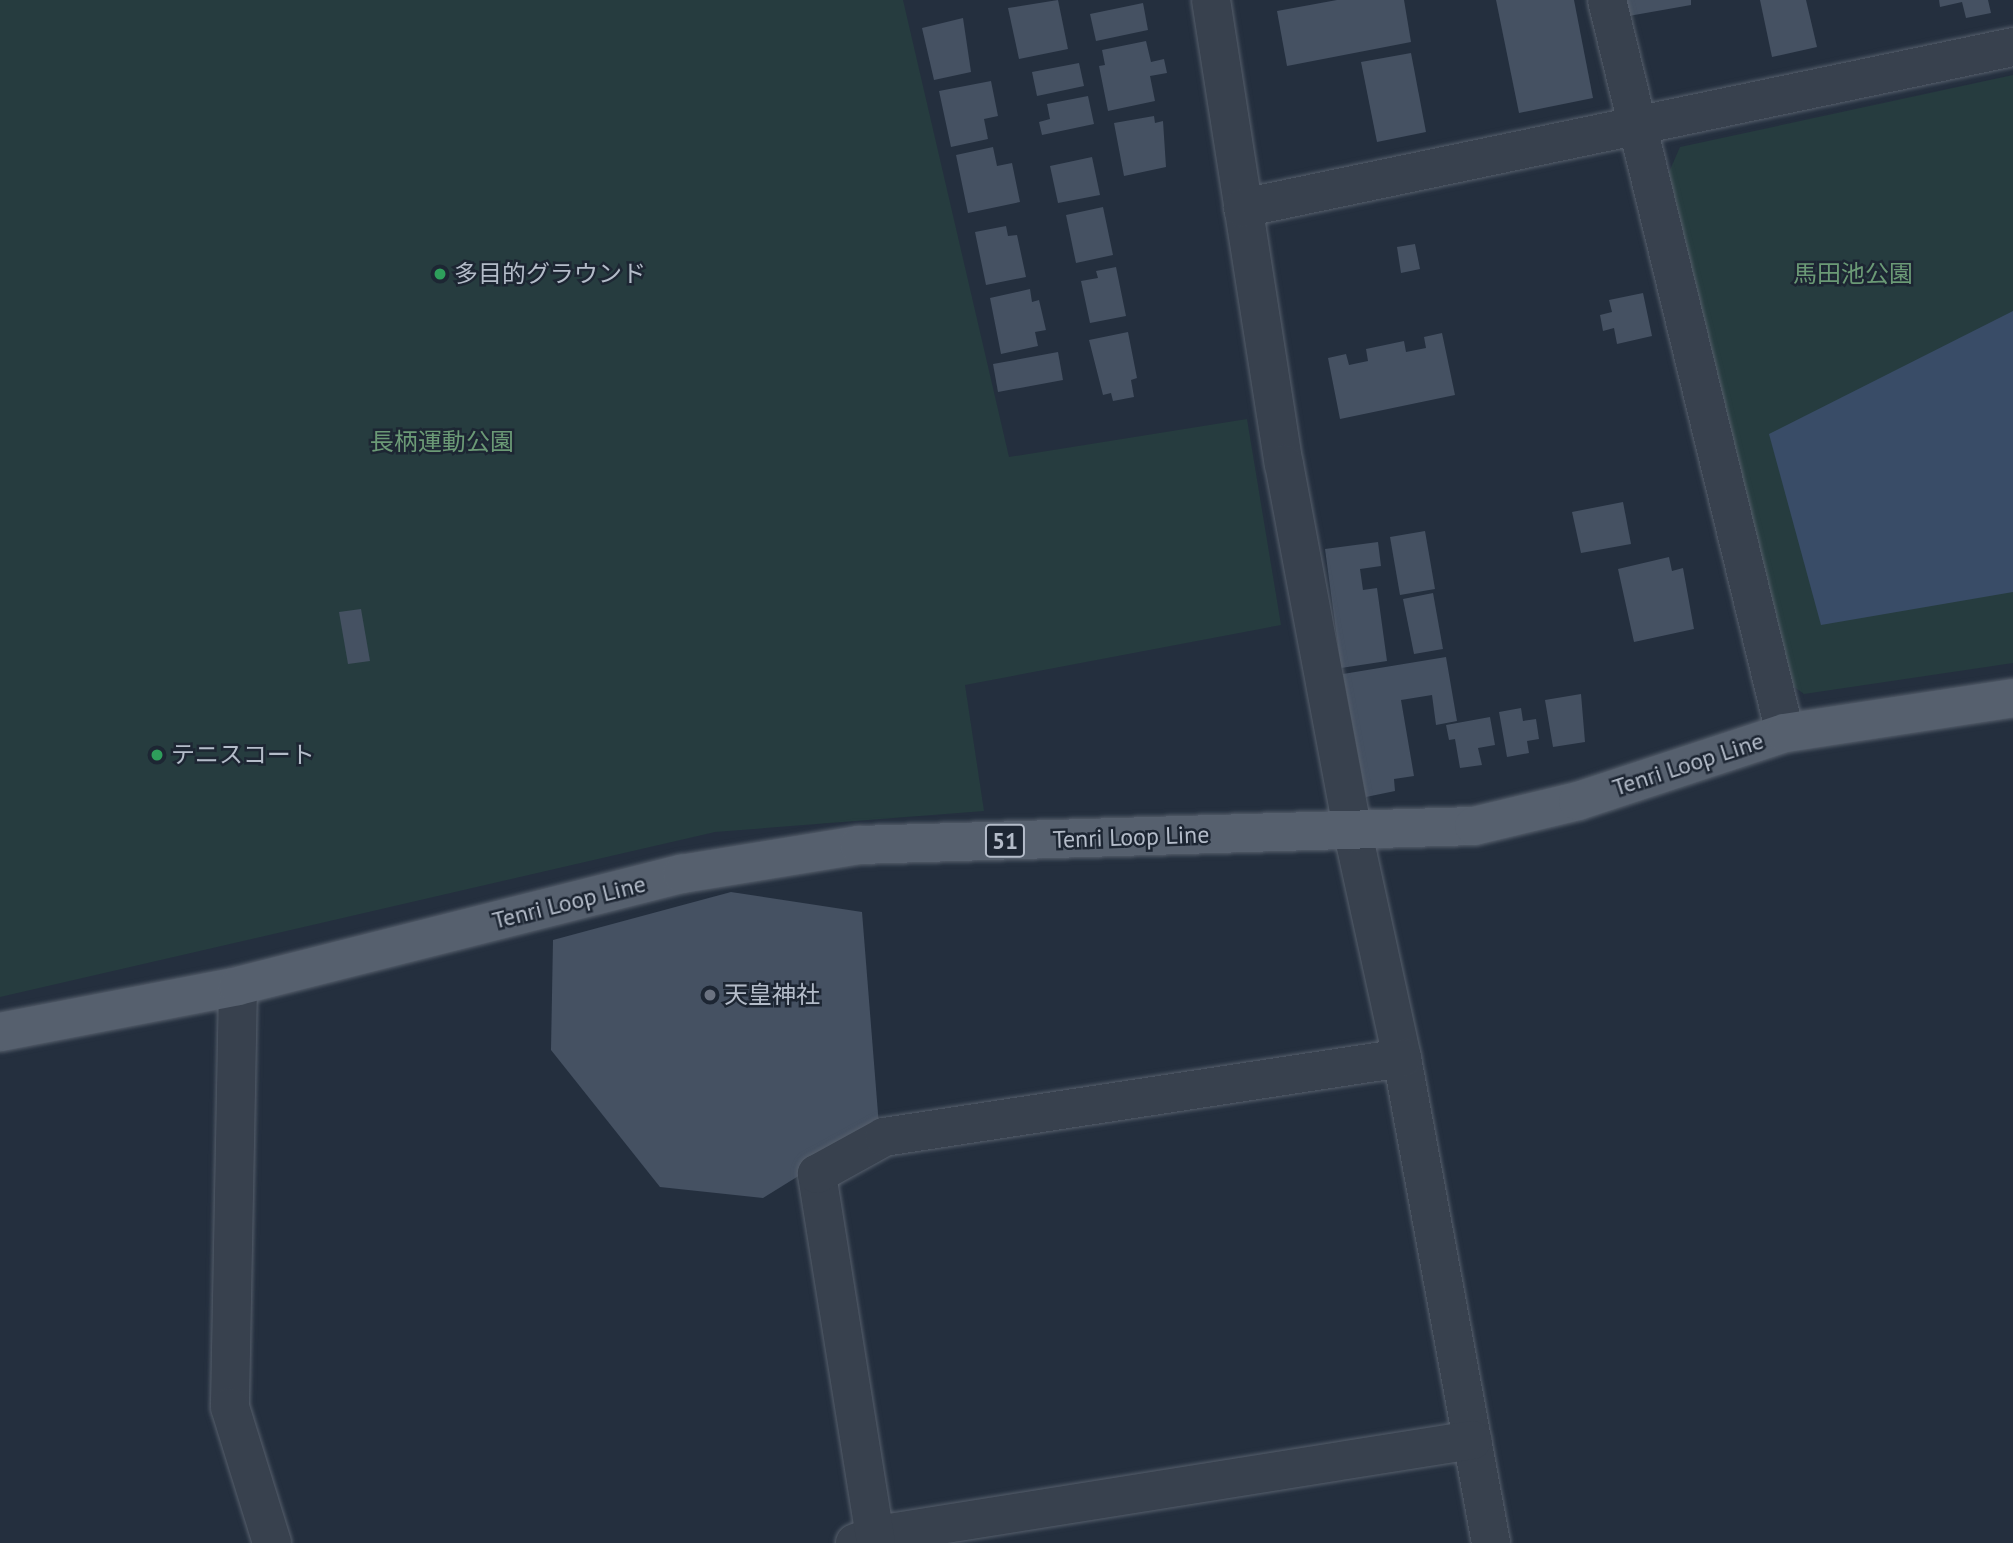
<!DOCTYPE html>
<meta charset="utf-8">
<style>
body{margin:0}
#map{position:relative;width:2013px;height:1543px;overflow:hidden;background:#242f3e;font-family:"PT Sans","Noto Sans JP",sans-serif}
div>[style]{position:absolute}
.green>*{inset:0;background:#263c3f}
.water>*{inset:0;background:#394c67}
.building>*{inset:0;background:#455162}
.roads{filter:drop-shadow(0 0 2px #565f6c) drop-shadow(0 0 2px #565f6c)}
.minor>*{height:38px;margin:-19px;padding:0 19px;transform-origin:19px;border-radius:19px;background:#38414e}
.tertiary>*{height:38px;margin:-19px;padding:0 19px;transform-origin:19px;border-radius:19px;background:#38414e}
.primary>*{height:38px;margin:-19px;padding:0 19px;transform-origin:19px;border-radius:19px;background:#56606e}
.dots>*{width:19px;height:19px;translate:-50% -50%;box-sizing:border-box;border:4px solid #1d2633;border-radius:50%}
span{translate:-50% -50%;white-space:nowrap;text-align:center;line-height:1.15;-webkit-text-stroke:5px #1d2633;paint-order:stroke}
.shield-label span{padding:2px 5px;background:#1d2633;border:2px solid;border-radius:5px;-webkit-text-stroke-width:0}
.shield-label{font-size:23px;color:#b4bcc9;font-weight:700}
.poi-label{font-size:24px;color:#b4bcc9}
.left{translate:0 -50%;text-align:left}
.park-label{font-size:24px;color:#6b9a76}
.street-label{font-size:24px;color:#b4bcc9}
</style>
<div id="map">
<div class="green">
<i style="clip-path:polygon(0 0,903px 0,1009px 457px,1247px 419px,1281px 625px,965px 685px,984px 811px,715px 832px,0 997px)"></i>
<i style="clip-path:polygon(2013px 75px,2013px 663px,1804px 694px,1786px 681px,1666px 179px,1680px 147px)"></i>
</div>
<div class="water">
<i style="clip-path:polygon(2013px 311px,2013px 592px,1821px 625px,1769px 434px)"></i>
</div>
<div class="building">
<i style="clip-path:polygon(1058px 0,1068px 49px,1019px 59px,1008px 8px)"></i>
<i style="clip-path:polygon(1337px 0,1404px 0,1411px 42px,1287px 66px,1277px 11px)"></i>
<i style="clip-path:polygon(1496px 0,1574px 0,1593px 98px,1519px 113px)"></i>
<i style="clip-path:polygon(1620px 0,1691px 0,1691px 5px,1623px 17px)"></i>
<i style="clip-path:polygon(1760px 0,1806px 0,1817px 47px,1772px 57px)"></i>
<i style="clip-path:polygon(1939px 0,1988px 0,1991px 13px,1966px 18px,1962px 2px,1940px 7px)"></i>
<i style="clip-path:polygon(1143px 3px,1148px 30px,1096px 41px,1090px 14px)"></i>
<i style="clip-path:polygon(963px 18px,971px 72px,934px 80px,922px 28px)"></i>
<i style="clip-path:polygon(1146px 41px,1151px 62px,1164px 59px,1167px 73px,1150px 76px,1155px 101px,1108px 111px,1099px 66px,1105px 65px,1102px 50px)"></i>
<i style="clip-path:polygon(1411px 53px,1426px 132px,1377px 142px,1361px 62px)"></i>
<i style="clip-path:polygon(1079px 63px,1084px 86px,1037px 96px,1032px 72px)"></i>
<i style="clip-path:polygon(991px 81px,998px 116px,984px 119px,988px 139px,951px 147px,939px 91px)"></i>
<i style="clip-path:polygon(1088px 96px,1094px 124px,1042px 135px,1039px 122px,1050px 119px,1047px 104px)"></i>
<i style="clip-path:polygon(1154px 116px,1155px 123px,1163px 121px,1166px 167px,1124px 176px,1114px 123px)"></i>
<i style="clip-path:polygon(993px 147px,997px 166px,1012px 163px,1020px 202px,968px 213px,956px 155px)"></i>
<i style="clip-path:polygon(1092px 157px,1100px 195px,1058px 203px,1050px 166px)"></i>
<i style="clip-path:polygon(1103px 207px,1113px 255px,1076px 263px,1066px 215px)"></i>
<i style="clip-path:polygon(1006px 226px,1008px 236px,1017px 235px,1026px 277px,986px 285px,975px 232px)"></i>
<i style="clip-path:polygon(1415px 244px,1420px 269px,1401px 273px,1397px 247px)"></i>
<i style="clip-path:polygon(1116px 267px,1126px 316px,1090px 323px,1081px 281px,1098px 278px,1096px 271px)"></i>
<i style="clip-path:polygon(1030px 289px,1032px 302px,1039px 300px,1046px 330px,1035px 332px,1038px 346px,1001px 354px,990px 298px)"></i>
<i style="clip-path:polygon(1643px 293px,1652px 336px,1617px 344px,1614px 328px,1603px 331px,1600px 315px,1612px 312px,1609px 300px)"></i>
<i style="clip-path:polygon(1128px 332px,1137px 378px,1131px 380px,1134px 397px,1113px 401px,1111px 393px,1103px 395px,1089px 340px)"></i>
<i style="clip-path:polygon(1442px 333px,1455px 395px,1340px 419px,1328px 358px,1346px 354px,1349px 365px,1368px 361px,1366px 349px,1404px 341px,1406px 352px,1426px 348px,1424px 337px)"></i>
<i style="clip-path:polygon(1058px 352px,1063px 380px,998px 392px,993px 364px)"></i>
<i style="clip-path:polygon(1623px 502px,1631px 544px,1581px 553px,1572px 512px)"></i>
<i style="clip-path:polygon(1425px 531px,1435px 589px,1400px 595px,1390px 537px)"></i>
<i style="clip-path:polygon(1378px 542px,1381px 566px,1360px 569px,1363px 590px,1377px 588px,1387px 661px,1341px 668px,1325px 549px)"></i>
<i style="clip-path:polygon(1669px 557px,1672px 571px,1683px 568px,1694px 629px,1634px 642px,1618px 569px)"></i>
<i style="clip-path:polygon(1433px 593px,1443px 649px,1414px 654px,1403px 599px)"></i>
<i style="clip-path:polygon(361px 609px,370px 661px,348px 664px,339px 612px)"></i>
<i style="clip-path:polygon(1446px 657px,1457px 721px,1436px 725px,1432px 695px,1401px 700px,1414px 776px,1394px 779px,1395px 791px,1366px 797px,1343px 674px)"></i>
<i style="clip-path:polygon(1581px 694px,1585px 742px,1553px 747px,1545px 700px)"></i>
<i style="clip-path:polygon(1521px 708px,1523px 721px,1536px 719px,1539px 739px,1527px 741px,1529px 753px,1507px 757px,1499px 712px)"></i>
<i style="clip-path:polygon(1490px 717px,1495px 745px,1478px 748px,1482px 765px,1460px 768px,1455px 739px,1449px 740px,1446px 725px)"></i>
<i style="clip-path:polygon(731px 892px,862px 912px,879px 1126px,763px 1198px,660px 1187px,551px 1050px,553px 940px)"></i>
</div>
<div class="roads">
<div class="minor">
<i style="left:1607px;top:0;width:754px;rotate:76.35deg"></i>
<i style="left:1353px;top:833px;width:230px;rotate:77.7deg"></i>
<i style="left:1402px;top:1058px;width:493px;rotate:79.6deg"></i>
<i style="left:238px;top:986px;width:421px;rotate:91.1deg"></i>
<i style="left:230px;top:1407px;width:142px;rotate:72.8deg"></i>
<i style="left:855px;top:1543px;width:23px;rotate:-20deg"></i>
<i style="left:877px;top:1535px;width:603px;rotate:-9.07deg"></i>
<i style="left:876px;top:1543px;width:374px;rotate:-99.1deg"></i>
<i style="left:817px;top:1174px;width:77px;rotate:-28.9deg"></i>
<i style="left:884px;top:1137px;width:524px;rotate:-8.67deg"></i>
</div>
<div class="tertiary">
<i style="left:1211px;top:0;width:470px;rotate:81.1deg"></i>
<i style="left:1284px;top:464px;width:375px;rotate:79.4deg"></i>
<i style="left:1243px;top:208px;width:787px;rotate:-11.81deg"></i>
</div>
<div class="primary">
<i style="left:0;top:1032px;width:242px;rotate:-10.9deg"></i>
<i style="left:238px;top:986px;width:458px;rotate:-14.2deg"></i>
<i style="left:682px;top:874px;width:179px;rotate:-9.3deg"></i>
<i style="left:859px;top:845px;width:615px;rotate:-1.77deg"></i>
<i style="left:1474px;top:826px;width:107px;rotate:-13.5deg"></i>
<i style="left:1578px;top:801px;width:218px;rotate:-18.2deg"></i>
<i style="left:1785px;top:733px;width:231px;rotate:-8.7deg"></i>
</div>
</div>
<div class="dots">
<i style="left:440px;top:274px;background:#2e9e5b"></i>
<i style="left:157px;top:755px;background:#2e9e5b"></i>
<i style="left:710px;top:995px;background:#6b7280"></i>
</div>
<div class="shield-label">
<span style="left:1005px;top:841px">51</span>
</div>
<div class="poi-label">
<span class="left" style="left:454px;top:274px">多目的グラウンド</span>
<span class="left" style="left:171px;top:755px">テニスコート</span>
<span class="left" style="left:724px;top:995px">天皇神社</span>
</div>
<div class="park-label">
<span style="left:1853px;top:274px">馬田池公園</span>
<span style="left:442px;top:442px">長柄運動公園</span>
</div>
<div class="street-label">
<span style="left:1688px;top:764px;rotate:-18deg">Tenri Loop Line</span>
<span style="left:1131px;top:837px;rotate:-2deg">Tenri Loop Line</span>
<span style="left:569px;top:902px;rotate:-14deg">Tenri Loop Line</span>
</div>
</div>
